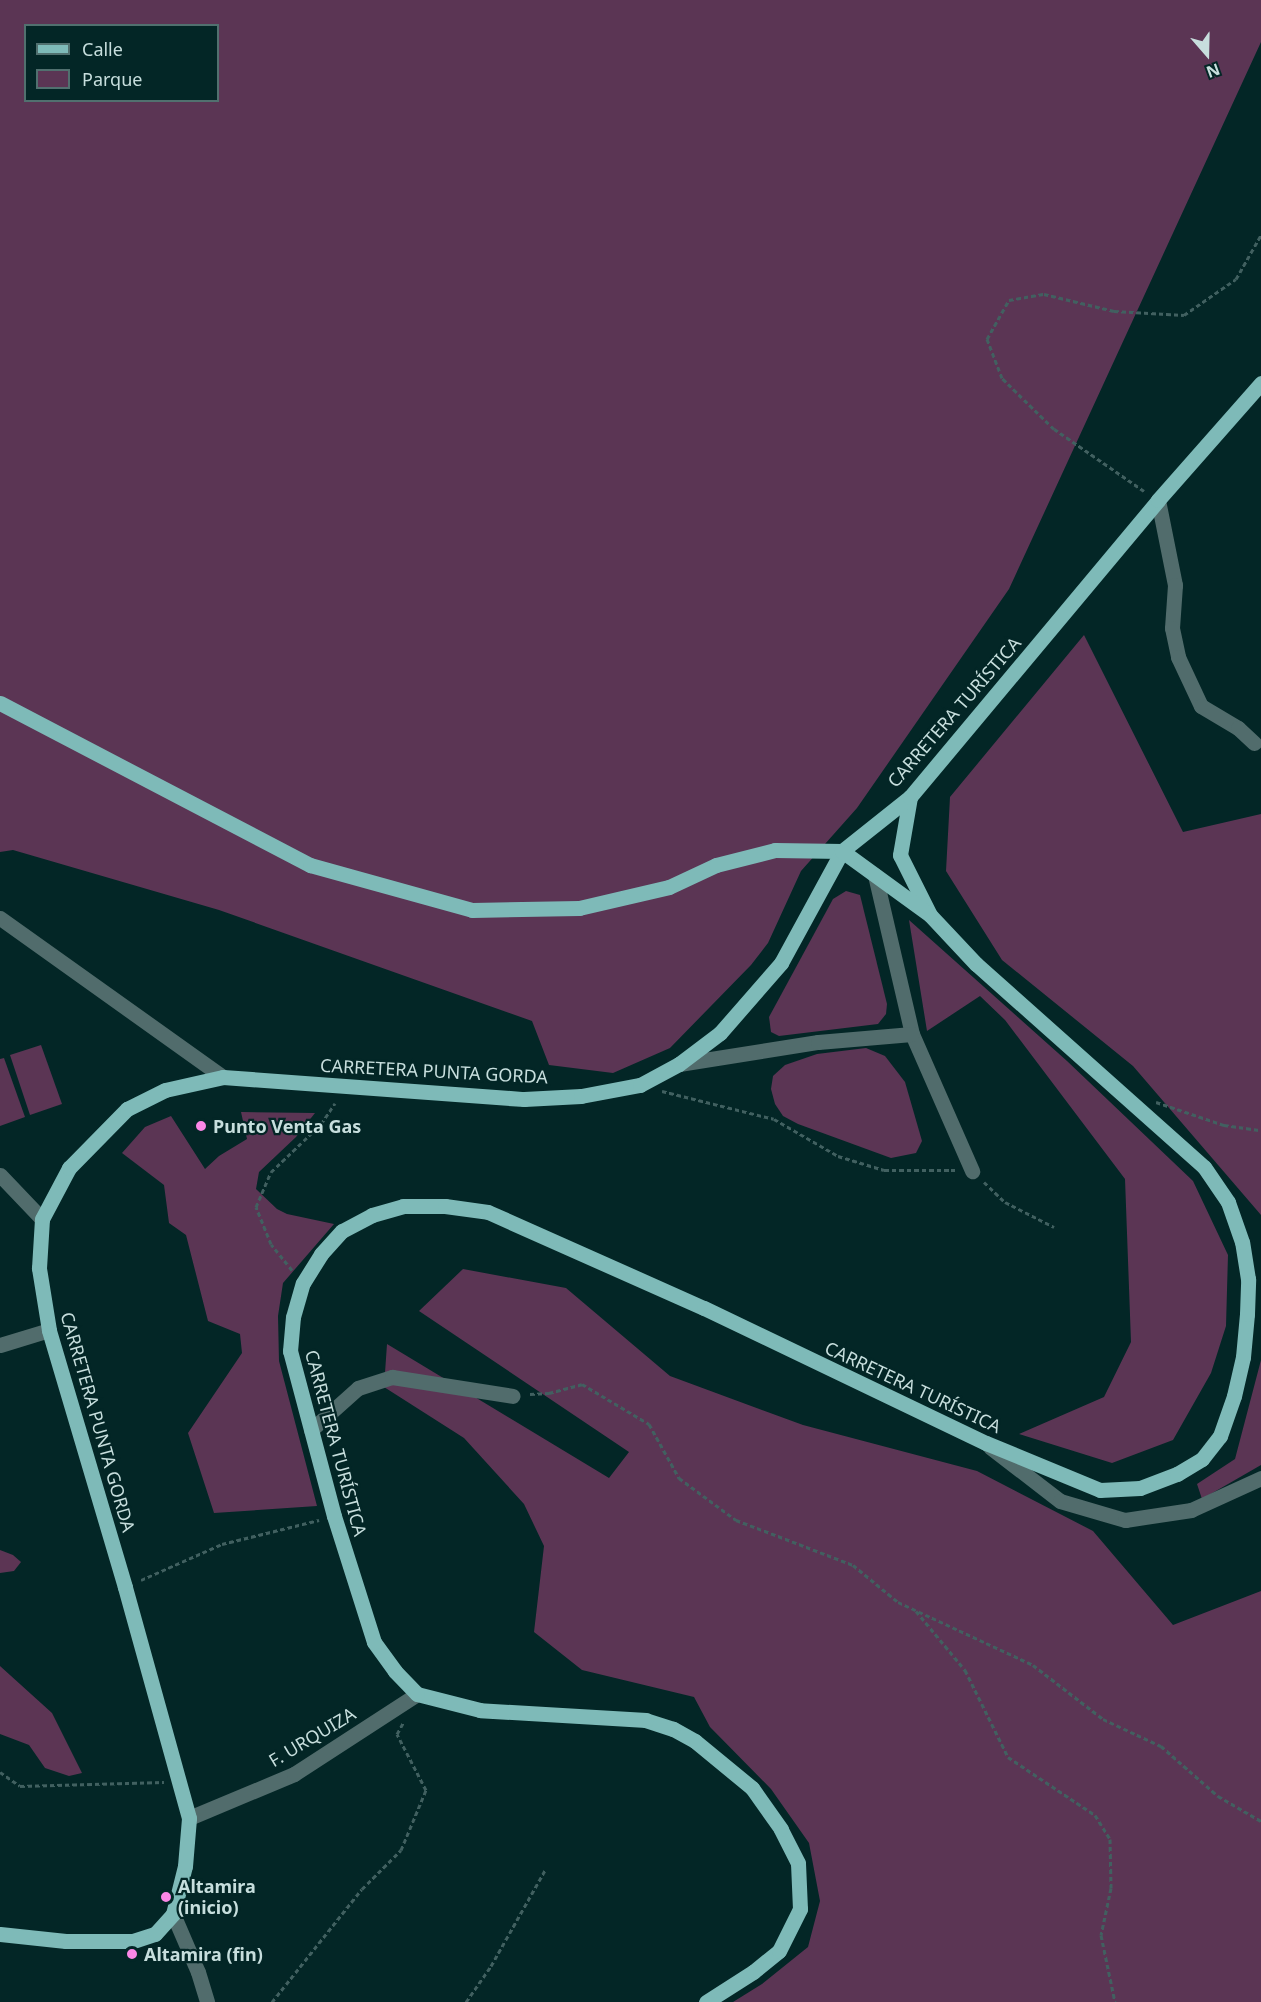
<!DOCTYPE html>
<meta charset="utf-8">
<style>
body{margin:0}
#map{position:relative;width:1261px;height:2002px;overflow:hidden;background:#032626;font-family:"Noto Sans",sans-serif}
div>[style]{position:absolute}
.green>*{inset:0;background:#5b3554}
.forest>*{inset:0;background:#5c3554}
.path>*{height:3px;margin-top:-1.5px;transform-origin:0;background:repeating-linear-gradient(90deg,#416060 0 4.5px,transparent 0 7.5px)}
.minor>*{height:15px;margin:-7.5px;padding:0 7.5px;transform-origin:7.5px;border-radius:7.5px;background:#516c6c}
.major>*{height:15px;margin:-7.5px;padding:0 7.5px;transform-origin:7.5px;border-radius:7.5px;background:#7ebab8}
.dots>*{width:16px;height:16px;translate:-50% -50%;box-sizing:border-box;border:3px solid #032626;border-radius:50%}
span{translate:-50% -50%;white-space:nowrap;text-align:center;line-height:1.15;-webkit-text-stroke:4.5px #032626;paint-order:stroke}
.street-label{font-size:18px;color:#c7dedd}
.poi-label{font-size:18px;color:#c7dedd;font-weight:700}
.left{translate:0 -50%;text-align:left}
.legend{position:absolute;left:24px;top:24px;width:195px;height:78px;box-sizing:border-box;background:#032626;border:2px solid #51706f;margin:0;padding:8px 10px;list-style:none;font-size:18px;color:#c7dedd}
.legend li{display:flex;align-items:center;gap:12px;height:30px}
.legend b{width:30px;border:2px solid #51706f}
.north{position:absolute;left:1177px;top:24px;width:60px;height:60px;-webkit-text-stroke:4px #032626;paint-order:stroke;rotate:160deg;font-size:16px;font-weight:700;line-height:24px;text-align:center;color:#c7dedd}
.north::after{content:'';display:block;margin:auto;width:21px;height:27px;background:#c7dedd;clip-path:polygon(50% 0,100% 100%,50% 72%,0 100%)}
</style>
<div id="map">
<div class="green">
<i style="clip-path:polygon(evenodd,0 0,1261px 0,1261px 42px,1009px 589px,857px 808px,801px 871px,768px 943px,751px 965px,670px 1048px,613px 1073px,549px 1065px,532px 1021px,219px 910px,13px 850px,0 852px,0 0,26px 26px,218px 26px,218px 100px,26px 100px,26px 26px)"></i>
<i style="clip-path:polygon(1084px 635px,1183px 832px,1261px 814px,1261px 1215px,1133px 1066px,1002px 960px,946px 871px,950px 797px)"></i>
<i style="clip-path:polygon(846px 891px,860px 895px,887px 1004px,886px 1014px,878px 1024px,779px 1036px,771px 1032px,769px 1017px,833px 899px)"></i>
<i style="clip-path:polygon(909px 920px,1067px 1061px,1193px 1181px,1228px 1255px,1226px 1326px,1211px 1373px,1173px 1440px,1112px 1463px,1019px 1434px,1104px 1397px,1131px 1342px,1125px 1179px,1005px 1020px,980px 996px,927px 1031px)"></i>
<i style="clip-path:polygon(41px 1045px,62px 1104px,30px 1115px,10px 1055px)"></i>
<i style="clip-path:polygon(866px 1048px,885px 1056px,905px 1082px,922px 1141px,916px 1153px,891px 1158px,798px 1124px,783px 1116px,775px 1104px,771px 1089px,773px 1076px,785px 1065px,817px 1054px)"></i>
<i style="clip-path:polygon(4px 1058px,25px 1117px,0 1126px,0 1059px)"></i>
<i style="clip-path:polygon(241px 1112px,315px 1113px,296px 1137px,259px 1172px,256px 1189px,277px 1209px,287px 1214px,334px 1224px,283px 1283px,278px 1316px,279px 1361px,317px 1506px,214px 1513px,188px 1433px,242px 1353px,240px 1334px,208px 1321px,186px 1235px,169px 1223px,164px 1185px,122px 1153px,145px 1127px,171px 1116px,205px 1169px,219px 1156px,247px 1139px)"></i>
<i style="clip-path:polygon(463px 1269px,566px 1288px,670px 1376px,803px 1425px,977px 1471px,1093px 1531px,1173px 1625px,1261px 1591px,1261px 2002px,733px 2002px,762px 1984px,808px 1947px,820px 1901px,809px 1843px,771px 1789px,710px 1727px,694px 1697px,582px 1670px,534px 1632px,544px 1546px,524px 1504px,464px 1438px,384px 1387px,387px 1344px,609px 1478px,629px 1452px,419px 1311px)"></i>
<i style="clip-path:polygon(1261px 1360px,1261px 1465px,1202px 1499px,1197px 1484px,1235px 1459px)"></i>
</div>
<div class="forest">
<i style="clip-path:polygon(0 1550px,13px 1555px,21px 1562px,14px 1571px,0 1573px)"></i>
<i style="clip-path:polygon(0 1666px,52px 1713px,82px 1773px,69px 1776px,45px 1768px,29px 1745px,0 1734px)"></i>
</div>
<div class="path">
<i style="left:1144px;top:491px;width:109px;rotate:-145.4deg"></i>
<i style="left:1054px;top:429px;width:73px;rotate:-135.6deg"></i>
<i style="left:1002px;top:378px;width:42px;rotate:-111deg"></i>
<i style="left:987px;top:339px;width:45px;rotate:-60.6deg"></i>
<i style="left:1009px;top:300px;width:36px;rotate:-10deg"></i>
<i style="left:1044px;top:294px;width:72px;rotate:13.7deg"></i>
<i style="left:1114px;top:311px;width:70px;rotate:3.3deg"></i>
<i style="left:1184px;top:315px;width:63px;rotate:-34.7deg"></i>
<i style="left:1236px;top:279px;width:51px;rotate:-60.4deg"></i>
<i style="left:662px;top:1091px;width:115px;rotate:14deg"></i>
<i style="left:774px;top:1119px;width:74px;rotate:30deg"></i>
<i style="left:838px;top:1156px;width:48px;rotate:16.9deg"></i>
<i style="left:884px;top:1170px;width:71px"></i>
<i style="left:1156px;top:1102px;width:72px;rotate:18.7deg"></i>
<i style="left:1224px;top:1125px;width:37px;rotate:8deg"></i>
<i style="left:984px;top:1182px;width:29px;rotate:44deg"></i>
<i style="left:1005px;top:1202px;width:55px;rotate:27deg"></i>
<i style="left:292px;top:1270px;width:33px;rotate:-129deg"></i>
<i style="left:271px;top:1244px;width:40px;rotate:-112deg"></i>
<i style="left:256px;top:1207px;width:38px;rotate:-67deg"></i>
<i style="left:271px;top:1172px;width:69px;rotate:-43.8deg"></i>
<i style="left:321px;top:1124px;width:25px;rotate:-56deg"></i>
<i style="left:530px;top:1394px;width:19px;rotate:-3deg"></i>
<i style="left:549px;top:1393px;width:34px;rotate:-15deg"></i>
<i style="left:582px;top:1384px;width:78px;rotate:30.8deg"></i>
<i style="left:649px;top:1424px;width:62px;rotate:60.9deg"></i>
<i style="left:679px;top:1478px;width:71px;rotate:36.4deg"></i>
<i style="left:736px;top:1520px;width:125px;rotate:21deg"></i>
<i style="left:853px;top:1565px;width:58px;rotate:39.4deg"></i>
<i style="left:898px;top:1602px;width:149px;rotate:25deg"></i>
<i style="left:1033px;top:1665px;width:88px;rotate:37.6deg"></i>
<i style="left:1103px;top:1719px;width:64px;rotate:25deg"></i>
<i style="left:1161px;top:1746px;width:76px;rotate:41.3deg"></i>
<i style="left:1218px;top:1796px;width:50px;rotate:30.2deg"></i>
<i style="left:141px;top:1580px;width:89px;rotate:-24deg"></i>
<i style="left:222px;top:1544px;width:100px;rotate:-13.9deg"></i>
<i style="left:916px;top:1611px;width:77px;rotate:50.3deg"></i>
<i style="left:965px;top:1670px;width:97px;rotate:63.7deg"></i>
<i style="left:1008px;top:1757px;width:105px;rotate:33.7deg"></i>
<i style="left:1095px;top:1815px;width:28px;rotate:58deg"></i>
<i style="left:1110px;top:1839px;width:49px;rotate:88.8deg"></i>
<i style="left:1111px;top:1888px;width:48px;rotate:102deg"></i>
<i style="left:1101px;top:1935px;width:68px;rotate:78.2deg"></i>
<i style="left:0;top:1772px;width:24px;rotate:35deg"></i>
<i style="left:20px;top:1786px;width:144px;rotate:-1.6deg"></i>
<i style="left:272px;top:2002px;width:144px;rotate:-51.5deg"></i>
<i style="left:362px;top:1889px;width:55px;rotate:-45deg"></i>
<i style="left:401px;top:1850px;width:65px;rotate:-67.4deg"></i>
<i style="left:426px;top:1790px;width:63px;rotate:-117.4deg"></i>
<i style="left:397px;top:1734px;width:13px;rotate:-61deg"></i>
<i style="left:466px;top:2002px;width:44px;rotate:-55.2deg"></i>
<i style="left:491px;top:1966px;width:110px;rotate:-60.6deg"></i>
</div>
<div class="minor">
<i style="left:1158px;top:500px;width:87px;rotate:78.7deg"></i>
<i style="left:1175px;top:585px;width:43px;rotate:94deg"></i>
<i style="left:1172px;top:628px;width:30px;rotate:78deg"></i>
<i style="left:1178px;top:657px;width:54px;rotate:64.9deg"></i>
<i style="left:1201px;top:706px;width:43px;rotate:30.7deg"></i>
<i style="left:1238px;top:728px;width:22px;rotate:43deg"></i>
<i style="left:875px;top:875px;width:163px;rotate:76.9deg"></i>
<i style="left:912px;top:1034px;width:150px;rotate:66.3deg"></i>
<i style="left:0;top:918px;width:274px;rotate:35.5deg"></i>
<i style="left:679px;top:1064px;width:141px;rotate:-9deg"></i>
<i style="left:818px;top:1042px;width:94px;rotate:-4.9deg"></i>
<i style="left:0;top:1175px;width:61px;rotate:46.3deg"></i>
<i style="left:0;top:1345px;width:51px;rotate:-17deg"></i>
<i style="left:311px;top:1430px;width:63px;rotate:-41.8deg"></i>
<i style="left:358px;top:1388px;width:36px;rotate:-18deg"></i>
<i style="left:392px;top:1377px;width:122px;rotate:8.9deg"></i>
<i style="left:990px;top:1447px;width:88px;rotate:37.6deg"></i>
<i style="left:1060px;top:1501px;width:68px;rotate:16.3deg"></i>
<i style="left:1125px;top:1520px;width:67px;rotate:-8.6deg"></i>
<i style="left:1191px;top:1510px;width:77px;rotate:-24.6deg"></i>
<i style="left:189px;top:1818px;width:114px;rotate:-22.7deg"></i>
<i style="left:294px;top:1774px;width:147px;rotate:-33deg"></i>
<i style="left:173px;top:1914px;width:63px;rotate:66.7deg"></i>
<i style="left:198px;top:1972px;width:31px;rotate:73deg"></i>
</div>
<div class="major">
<i style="left:0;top:703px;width:350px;rotate:27.6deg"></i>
<i style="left:310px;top:865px;width:168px;rotate:15.5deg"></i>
<i style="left:472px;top:910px;width:107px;rotate:-1.1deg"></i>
<i style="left:579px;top:908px;width:92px;rotate:-13.1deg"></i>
<i style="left:669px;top:887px;width:52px;rotate:-25.1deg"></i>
<i style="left:716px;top:865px;width:61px;rotate:-14.3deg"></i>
<i style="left:775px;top:850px;width:67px;rotate:0.9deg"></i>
<i style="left:910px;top:797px;width:59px;rotate:99.8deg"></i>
<i style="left:900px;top:855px;width:65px;rotate:63.4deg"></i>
<i style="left:0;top:1934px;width:66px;rotate:6.1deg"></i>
<i style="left:66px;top:1941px;width:67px"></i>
<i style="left:133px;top:1941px;width:23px;rotate:-18deg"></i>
<i style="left:155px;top:1934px;width:27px;rotate:-48deg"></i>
<i style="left:173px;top:1914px;width:49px;rotate:-76deg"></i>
<i style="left:185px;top:1866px;width:48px;rotate:-85.2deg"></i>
<i style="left:189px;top:1818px;width:240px;rotate:-105.5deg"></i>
<i style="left:125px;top:1587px;width:268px;rotate:-106.5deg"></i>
<i style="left:49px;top:1330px;width:63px;rotate:-99.2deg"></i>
<i style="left:39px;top:1268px;width:49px;rotate:-86.5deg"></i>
<i style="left:42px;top:1219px;width:58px;rotate:-62.1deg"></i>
<i style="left:69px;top:1168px;width:83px;rotate:-45.5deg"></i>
<i style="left:127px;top:1109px;width:42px;rotate:-26.6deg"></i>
<i style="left:165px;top:1090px;width:59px;rotate:-12.6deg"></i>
<i style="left:223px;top:1077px;width:302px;rotate:4.2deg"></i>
<i style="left:524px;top:1099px;width:57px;rotate:-3deg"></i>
<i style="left:581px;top:1096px;width:60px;rotate:-10.6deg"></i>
<i style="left:640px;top:1085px;width:44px;rotate:-28.3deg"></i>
<i style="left:679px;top:1064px;width:51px;rotate:-37.1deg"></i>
<i style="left:720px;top:1033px;width:93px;rotate:-48.9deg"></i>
<i style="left:781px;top:963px;width:128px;rotate:-61.4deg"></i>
<i style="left:842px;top:851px;width:87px;rotate:-38.5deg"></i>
<i style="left:910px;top:797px;width:387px;rotate:-50.1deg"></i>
<i style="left:1158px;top:500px;width:156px;rotate:-48.6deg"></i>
<i style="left:706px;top:2002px;width:56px;rotate:-32.6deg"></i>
<i style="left:753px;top:1972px;width:33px;rotate:-39deg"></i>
<i style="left:779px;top:1951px;width:47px;rotate:-63.4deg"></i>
<i style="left:800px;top:1909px;width:46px;rotate:-92.5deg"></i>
<i style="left:798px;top:1863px;width:38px;rotate:-117deg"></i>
<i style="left:781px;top:1829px;width:50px;rotate:-125.3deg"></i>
<i style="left:752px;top:1788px;width:74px;rotate:-140.5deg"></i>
<i style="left:695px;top:1741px;width:25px;rotate:-151deg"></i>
<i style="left:673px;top:1729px;width:28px;rotate:-162deg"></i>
<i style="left:646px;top:1720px;width:166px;rotate:-176.6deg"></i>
<i style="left:480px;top:1710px;width:65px;rotate:-165.7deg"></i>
<i style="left:417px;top:1694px;width:32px;rotate:-134deg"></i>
<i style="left:395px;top:1671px;width:36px;rotate:-126deg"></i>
<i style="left:374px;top:1642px;width:132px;rotate:-107.6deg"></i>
<i style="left:334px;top:1516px;width:171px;rotate:-104.9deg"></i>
<i style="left:290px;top:1351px;width:34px;rotate:-85deg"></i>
<i style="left:293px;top:1317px;width:35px;rotate:-74deg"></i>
<i style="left:303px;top:1283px;width:34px;rotate:-58deg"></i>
<i style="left:321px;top:1254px;width:31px;rotate:-48deg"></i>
<i style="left:342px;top:1231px;width:34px;rotate:-28deg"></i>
<i style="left:372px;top:1215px;width:32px;rotate:-16deg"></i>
<i style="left:403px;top:1206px;width:42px"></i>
<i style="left:445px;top:1206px;width:43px;rotate:7.9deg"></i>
<i style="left:488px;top:1212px;width:236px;rotate:24deg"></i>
<i style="left:704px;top:1308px;width:313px;rotate:25.6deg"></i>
<i style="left:986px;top:1443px;width:123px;rotate:22.4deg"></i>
<i style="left:1100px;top:1490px;width:40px;rotate:-2.9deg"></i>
<i style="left:1140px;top:1488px;width:40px;rotate:-21deg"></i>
<i style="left:1177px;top:1474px;width:29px;rotate:-31deg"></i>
<i style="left:1202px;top:1459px;width:29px;rotate:-52deg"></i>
<i style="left:1220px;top:1436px;width:42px;rotate:-70.7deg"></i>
<i style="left:1234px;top:1396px;width:40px;rotate:-77deg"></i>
<i style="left:1243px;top:1357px;width:43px;rotate:-84.7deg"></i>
<i style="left:1247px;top:1314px;width:35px;rotate:-88deg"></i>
<i style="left:1248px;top:1279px;width:37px;rotate:-99deg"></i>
<i style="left:1242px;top:1242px;width:42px;rotate:-109.3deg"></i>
<i style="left:1228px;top:1202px;width:42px;rotate:-124.4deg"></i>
<i style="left:1204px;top:1167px;width:305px;rotate:-138.3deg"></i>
<i style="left:976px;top:964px;width:67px;rotate:-133.2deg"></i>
<i style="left:930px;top:915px;width:109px;rotate:-144deg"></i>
</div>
<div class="dots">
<i style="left:201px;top:1126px;background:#fb87e6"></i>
<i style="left:166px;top:1897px;background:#fb87e6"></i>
<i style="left:132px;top:1954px;background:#fb87e6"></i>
</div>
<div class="street-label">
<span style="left:954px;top:712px;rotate:-49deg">CARRETERA TURÍSTICA</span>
<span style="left:434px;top:1071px;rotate:3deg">CARRETERA PUNTA GORDA</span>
<span style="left:913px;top:1387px;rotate:25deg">CARRETERA TURÍSTICA</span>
<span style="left:98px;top:1422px;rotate:74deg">CARRETERA PUNTA GORDA</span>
<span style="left:336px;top:1443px;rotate:75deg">CARRETERA TURÍSTICA</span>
<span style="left:312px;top:1737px;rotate:-31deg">F. URQUIZA</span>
</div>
<div class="poi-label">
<span class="left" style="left:213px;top:1126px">Punto Venta Gas</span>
<span class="left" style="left:178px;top:1897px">Altamira<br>(inicio)</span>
<span class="left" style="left:144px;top:1954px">Altamira (fin)</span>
</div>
<ul class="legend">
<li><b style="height:8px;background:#7ebab8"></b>Calle</li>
<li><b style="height:16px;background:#5b3554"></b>Parque</li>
</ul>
<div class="north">N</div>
</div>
